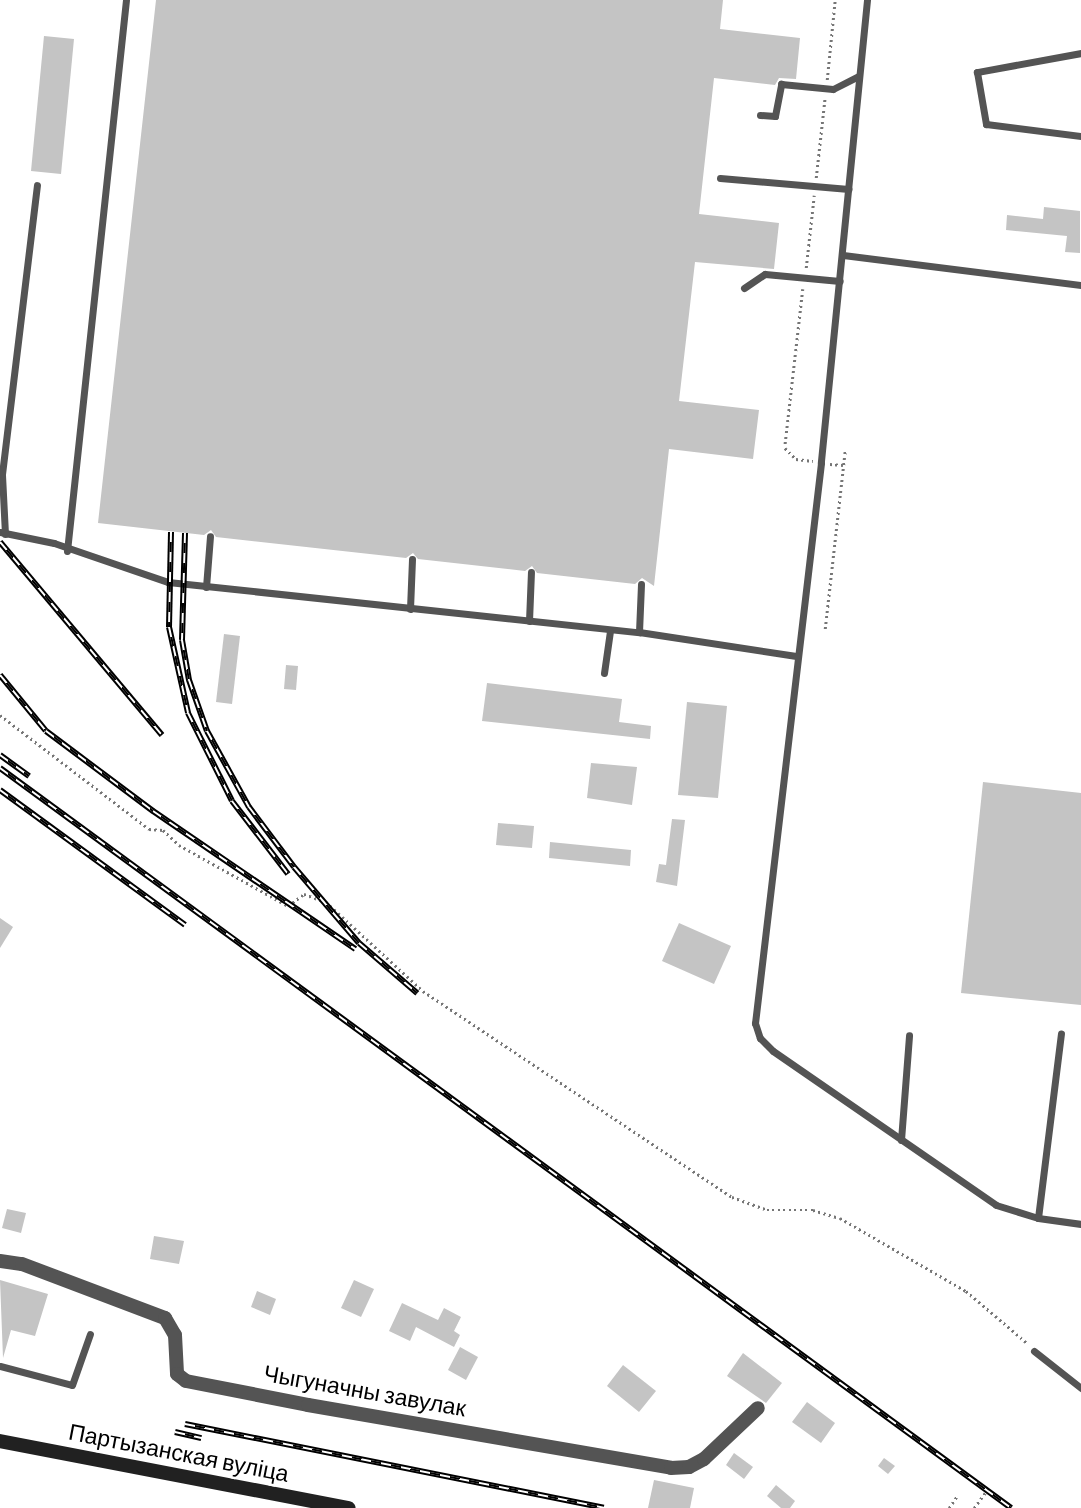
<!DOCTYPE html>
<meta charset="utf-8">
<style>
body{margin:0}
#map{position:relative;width:1081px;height:1508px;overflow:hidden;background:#fff;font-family:Barlow,sans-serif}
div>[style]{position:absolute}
.building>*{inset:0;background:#c4c4c4}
.path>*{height:2.5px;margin-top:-1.25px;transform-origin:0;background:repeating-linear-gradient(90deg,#767676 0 2px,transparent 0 5.5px)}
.lane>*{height:7px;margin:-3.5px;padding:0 3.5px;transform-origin:3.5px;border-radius:3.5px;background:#545454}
.street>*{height:14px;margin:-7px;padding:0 7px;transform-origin:7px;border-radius:7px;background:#545454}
.secondary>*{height:14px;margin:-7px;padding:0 7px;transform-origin:7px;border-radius:7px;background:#212121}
.rail>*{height:6px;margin-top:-3px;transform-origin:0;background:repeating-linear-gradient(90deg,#fff 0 10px,#000 0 20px);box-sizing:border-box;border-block:2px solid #000}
span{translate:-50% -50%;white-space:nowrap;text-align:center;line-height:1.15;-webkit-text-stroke:5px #fff;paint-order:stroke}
.street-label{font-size:23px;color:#000}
</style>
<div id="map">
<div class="building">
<i style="clip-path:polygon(156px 0,723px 0,720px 29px,800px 38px,796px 79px,779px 78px,775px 85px,714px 78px,699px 214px,779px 223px,774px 269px,695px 262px,679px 401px,759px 410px,753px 459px,669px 449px,654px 586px,642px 578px,635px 584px,537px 573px,532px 566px,525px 571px,418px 559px,413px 553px,406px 558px,216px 537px,211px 530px,204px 535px,98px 523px)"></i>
<i style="clip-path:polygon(44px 36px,74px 39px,61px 174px,31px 171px)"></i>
<i style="clip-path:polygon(1044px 207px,1080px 211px,1080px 253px,1065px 252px,1067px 236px,1006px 230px,1007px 215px,1043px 219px)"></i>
<i style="clip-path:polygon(224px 634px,240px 636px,232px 704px,216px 702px)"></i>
<i style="clip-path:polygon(286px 665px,298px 666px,296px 690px,284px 689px)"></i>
<i style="clip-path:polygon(487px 683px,622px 699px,619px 722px,651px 726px,650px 739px,482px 721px)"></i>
<i style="clip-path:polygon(687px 702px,727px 706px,718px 798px,678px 795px)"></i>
<i style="clip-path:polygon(591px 763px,637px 767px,632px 805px,587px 798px)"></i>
<i style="clip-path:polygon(983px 782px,1081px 793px,1081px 1005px,961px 993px)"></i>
<i style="clip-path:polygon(672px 819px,685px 820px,677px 886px,656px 882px,659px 864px,666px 865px)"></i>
<i style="clip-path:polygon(498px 823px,534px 826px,532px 848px,496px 845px)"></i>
<i style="clip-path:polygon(550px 842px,631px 850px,630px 866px,549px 858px)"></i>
<i style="clip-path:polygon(0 918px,13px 927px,0 948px)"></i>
<i style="clip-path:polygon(679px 923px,731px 946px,714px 984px,662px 961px)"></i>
<i style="clip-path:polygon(7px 1209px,26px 1213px,21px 1233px,2px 1228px)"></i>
<i style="clip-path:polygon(154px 1236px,184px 1241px,179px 1264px,150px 1259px)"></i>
<i style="clip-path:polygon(0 1280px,48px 1294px,35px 1336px,11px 1330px,3px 1358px)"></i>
<i style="clip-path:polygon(354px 1280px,374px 1289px,361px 1317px,341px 1308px)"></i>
<i style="clip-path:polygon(257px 1291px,276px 1299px,270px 1315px,251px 1307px)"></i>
<i style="clip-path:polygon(402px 1303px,438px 1320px,444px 1308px,461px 1317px,454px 1331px,460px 1335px,454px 1347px,416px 1327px,410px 1341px,389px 1331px)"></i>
<i style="clip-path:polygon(460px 1347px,478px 1357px,466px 1380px,448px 1370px)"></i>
<i style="clip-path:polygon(743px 1353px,782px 1383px,766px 1403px,727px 1376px)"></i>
<i style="clip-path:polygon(623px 1365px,656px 1391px,639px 1412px,607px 1386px)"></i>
<i style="clip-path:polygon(807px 1402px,835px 1423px,821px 1443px,792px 1422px)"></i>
<i style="clip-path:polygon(734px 1453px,753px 1467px,744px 1479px,726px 1465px)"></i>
<i style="clip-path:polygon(884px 1458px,895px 1466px,888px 1474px,878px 1466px)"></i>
<i style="clip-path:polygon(654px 1480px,694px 1488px,690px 1508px,648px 1508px)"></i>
<i style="clip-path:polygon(776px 1485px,795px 1501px,790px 1508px,781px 1508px,767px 1496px)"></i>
</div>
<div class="path">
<i style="left:827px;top:80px;width:80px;rotate:-84.3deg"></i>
<i style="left:816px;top:178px;width:81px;rotate:-83.7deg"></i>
<i style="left:806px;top:268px;width:73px;rotate:-83.7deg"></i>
<i style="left:803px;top:289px;width:160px;rotate:96.5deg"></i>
<i style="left:785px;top:448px;width:16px;rotate:45deg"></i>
<i style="left:796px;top:459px;width:17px;rotate:7deg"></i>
<i style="left:830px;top:464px;width:13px;rotate:4deg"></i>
<i style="left:825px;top:629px;width:180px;rotate:-83.6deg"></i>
<i style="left:0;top:715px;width:188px;rotate:37.4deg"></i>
<i style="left:149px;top:829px;width:14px;rotate:4deg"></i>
<i style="left:163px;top:830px;width:22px;rotate:43deg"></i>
<i style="left:179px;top:845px;width:125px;rotate:29.2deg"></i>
<i style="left:288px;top:906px;width:20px;rotate:-37deg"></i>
<i style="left:304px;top:894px;width:23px;rotate:20deg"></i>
<i style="left:326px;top:902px;width:132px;rotate:42.5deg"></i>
<i style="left:423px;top:991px;width:371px;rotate:33.7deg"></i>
<i style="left:732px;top:1197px;width:37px;rotate:20deg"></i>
<i style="left:767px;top:1210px;width:46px"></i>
<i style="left:813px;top:1210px;width:28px;rotate:17deg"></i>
<i style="left:840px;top:1218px;width:146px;rotate:30.1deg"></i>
<i style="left:966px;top:1291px;width:80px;rotate:40.4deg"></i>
<i style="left:949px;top:1508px;width:14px;rotate:-56deg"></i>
<i style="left:974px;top:1508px;width:27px;rotate:-54deg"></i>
</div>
<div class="lane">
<i style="left:867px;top:0;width:465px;rotate:95.7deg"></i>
<i style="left:821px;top:463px;width:564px;rotate:96.72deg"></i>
<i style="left:755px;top:1023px;width:16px;rotate:72deg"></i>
<i style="left:760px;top:1038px;width:18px;rotate:45deg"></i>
<i style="left:773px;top:1051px;width:271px;rotate:34.6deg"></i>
<i style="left:996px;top:1205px;width:44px;rotate:17.2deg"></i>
<i style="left:1038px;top:1218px;width:43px;rotate:7.9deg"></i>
<i style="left:1081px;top:53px;width:106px;rotate:169.6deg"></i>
<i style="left:977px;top:72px;width:53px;rotate:80.2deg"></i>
<i style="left:986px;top:124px;width:96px;rotate:7.2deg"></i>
<i style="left:760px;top:115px;width:15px;rotate:4deg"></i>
<i style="left:775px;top:116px;width:33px;rotate:-79deg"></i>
<i style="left:781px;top:84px;width:52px;rotate:5.5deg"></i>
<i style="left:833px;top:89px;width:29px;rotate:-27deg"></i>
<i style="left:720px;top:178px;width:129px;rotate:4.9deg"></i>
<i style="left:843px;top:255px;width:240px;rotate:7.2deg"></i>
<i style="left:744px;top:288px;width:25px;rotate:-34deg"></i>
<i style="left:765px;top:274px;width:75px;rotate:5.3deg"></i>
<i style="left:0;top:532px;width:55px;rotate:11.5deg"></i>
<i style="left:54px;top:543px;width:120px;rotate:18.9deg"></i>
<i style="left:168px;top:582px;width:474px;rotate:6.1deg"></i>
<i style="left:639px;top:632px;width:159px;rotate:8.7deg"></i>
<i style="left:5px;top:534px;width:60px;rotate:-92.9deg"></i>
<i style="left:2px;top:474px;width:291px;rotate:-83.1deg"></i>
<i style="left:67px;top:551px;width:554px;rotate:-83.89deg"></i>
<i style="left:206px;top:587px;width:51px;rotate:-85.5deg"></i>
<i style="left:410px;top:609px;width:50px;rotate:-87.7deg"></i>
<i style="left:529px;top:621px;width:49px;rotate:-87.7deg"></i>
<i style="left:639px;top:632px;width:48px;rotate:-87.6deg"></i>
<i style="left:604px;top:673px;width:42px;rotate:-81.9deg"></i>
<i style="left:901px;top:1140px;width:105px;rotate:-85.6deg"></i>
<i style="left:1038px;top:1218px;width:186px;rotate:-82.9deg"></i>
<i style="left:1034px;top:1351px;width:60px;rotate:38.2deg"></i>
<i style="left:0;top:1366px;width:74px;rotate:14.8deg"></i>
<i style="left:72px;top:1385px;width:54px;rotate:-70.6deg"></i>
</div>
<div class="street">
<i style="left:0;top:1261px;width:22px;rotate:8deg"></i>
<i style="left:22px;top:1264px;width:153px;rotate:20.7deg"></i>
<i style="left:165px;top:1318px;width:20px;rotate:60deg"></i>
<i style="left:175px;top:1335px;width:39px;rotate:87deg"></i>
<i style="left:177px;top:1374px;width:11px;rotate:38deg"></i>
<i style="left:186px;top:1381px;width:124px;rotate:11.1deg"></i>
<i style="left:308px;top:1405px;width:368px;rotate:9.8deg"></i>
<i style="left:671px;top:1468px;width:18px;rotate:-3deg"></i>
<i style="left:689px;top:1467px;width:17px;rotate:-28deg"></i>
<i style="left:704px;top:1459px;width:74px;rotate:-43.4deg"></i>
</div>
<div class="secondary">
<i style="left:0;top:1441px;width:355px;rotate:10.9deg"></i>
</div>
<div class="rail">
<i style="left:171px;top:532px;width:95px;rotate:91.2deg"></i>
<i style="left:169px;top:627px;width:88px;rotate:77.5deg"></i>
<i style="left:188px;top:713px;width:98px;rotate:63.4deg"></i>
<i style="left:232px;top:801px;width:92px;rotate:52.5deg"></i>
<i style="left:185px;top:533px;width:107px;rotate:91.6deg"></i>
<i style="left:182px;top:640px;width:41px;rotate:80.1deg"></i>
<i style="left:189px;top:680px;width:54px;rotate:70.6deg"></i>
<i style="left:207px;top:731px;width:87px;rotate:61.1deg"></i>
<i style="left:249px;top:807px;width:75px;rotate:53.1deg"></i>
<i style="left:294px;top:867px;width:100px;rotate:49.5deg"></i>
<i style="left:359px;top:943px;width:77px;rotate:40.8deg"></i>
<i style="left:0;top:542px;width:252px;rotate:50deg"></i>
<i style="left:0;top:675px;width:72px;rotate:50.6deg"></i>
<i style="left:46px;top:731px;width:134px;rotate:36.8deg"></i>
<i style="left:153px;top:811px;width:245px;rotate:34.3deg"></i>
<i style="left:0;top:755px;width:36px;rotate:36deg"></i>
<i style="left:0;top:768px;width:1253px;rotate:36.2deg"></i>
<i style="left:0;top:790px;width:229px;rotate:36.1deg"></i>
<i style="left:185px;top:1424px;width:427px;rotate:11.3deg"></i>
<i style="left:175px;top:1432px;width:27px;rotate:13deg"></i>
</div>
<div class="street-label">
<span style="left:365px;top:1390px;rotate:10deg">Чыгуначны завулак</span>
<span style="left:179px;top:1452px;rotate:11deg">Партызанская вуліца</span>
</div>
</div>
